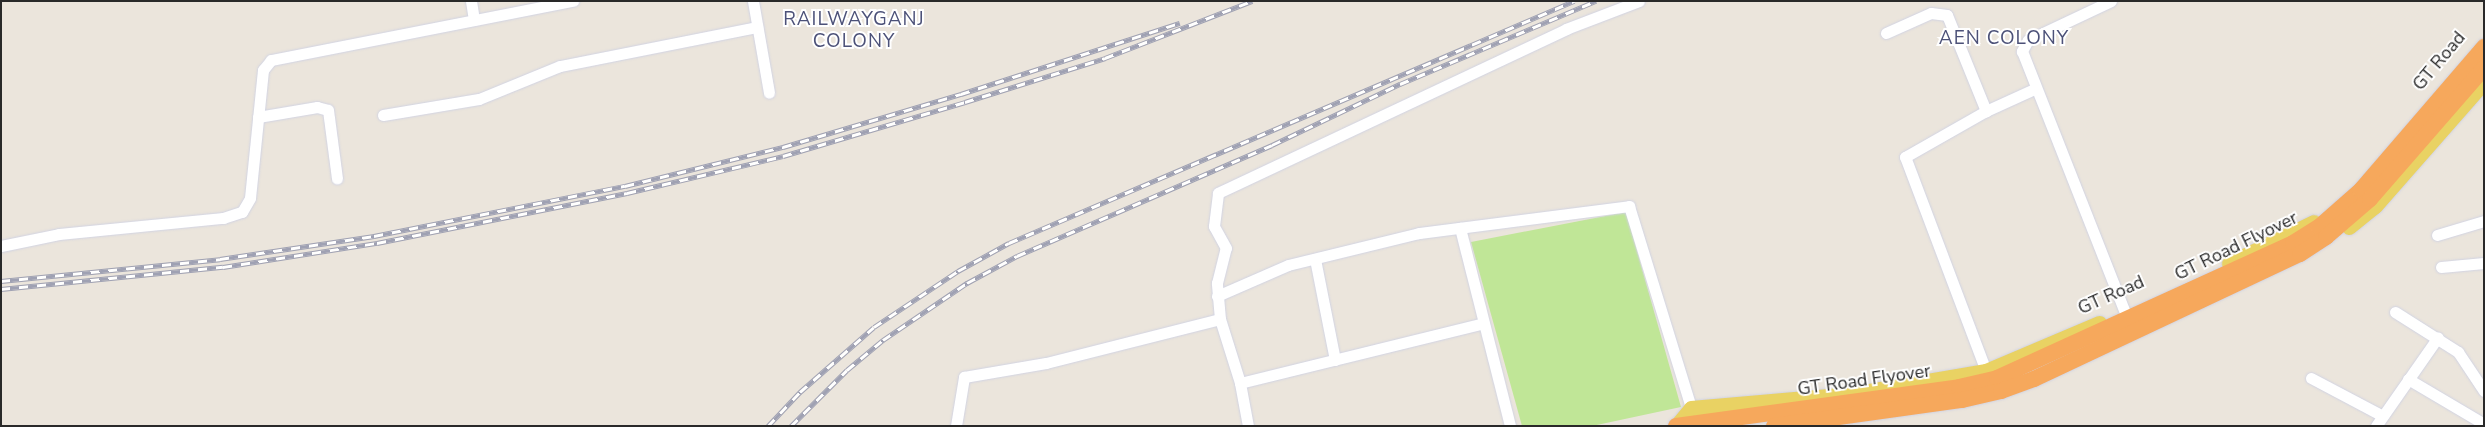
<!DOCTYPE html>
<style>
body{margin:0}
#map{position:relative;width:2485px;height:427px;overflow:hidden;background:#ebe5dc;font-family:"Nunito Sans",sans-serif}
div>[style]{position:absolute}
.pitch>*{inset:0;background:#c0e697}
.roads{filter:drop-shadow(0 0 1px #d1d3e2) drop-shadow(0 0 1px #d1d3e2)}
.minor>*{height:11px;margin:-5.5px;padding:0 5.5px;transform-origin:5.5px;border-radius:5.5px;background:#fff}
.major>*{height:15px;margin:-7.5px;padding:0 7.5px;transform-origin:7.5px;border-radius:7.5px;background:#e9d263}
.highway>*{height:16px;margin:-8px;padding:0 8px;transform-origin:8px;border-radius:8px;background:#f6a85c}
.rail>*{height:5px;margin-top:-2.5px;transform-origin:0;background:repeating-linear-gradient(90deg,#fff 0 9px,#9fa1b3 0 18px);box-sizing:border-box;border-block:1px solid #9fa1b3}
span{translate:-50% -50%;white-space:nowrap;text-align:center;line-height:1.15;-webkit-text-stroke:4px #fff;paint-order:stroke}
.street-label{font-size:18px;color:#292929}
.neighbourhood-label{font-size:19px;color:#4c5178;letter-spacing:1px}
.frame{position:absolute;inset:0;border:2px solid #292929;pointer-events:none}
</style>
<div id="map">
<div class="pitch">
<i style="clip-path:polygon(1626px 212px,1681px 407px,1592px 426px,1522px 426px,1471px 242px)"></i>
</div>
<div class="roads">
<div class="minor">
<i style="left:471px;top:1px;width:19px;rotate:81deg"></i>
<i style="left:753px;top:1px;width:93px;rotate:80.1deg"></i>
<i style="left:2111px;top:1px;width:92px;rotate:154.8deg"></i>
<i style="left:2028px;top:40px;width:13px;rotate:119deg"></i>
<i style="left:2022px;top:51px;width:281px;rotate:68.5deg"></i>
<i style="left:1886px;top:33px;width:49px;rotate:-24deg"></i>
<i style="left:1931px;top:13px;width:16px;rotate:7deg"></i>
<i style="left:1947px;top:15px;width:104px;rotate:67.9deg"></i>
<i style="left:383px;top:115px;width:97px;rotate:-9.5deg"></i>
<i style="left:479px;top:99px;width:87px;rotate:-22.2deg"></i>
<i style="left:560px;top:66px;width:201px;rotate:-11.2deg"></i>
<i style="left:258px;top:117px;width:60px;rotate:-9.6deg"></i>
<i style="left:317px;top:107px;width:11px;rotate:15deg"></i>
<i style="left:328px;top:110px;width:69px;rotate:82.5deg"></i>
<i style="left:1460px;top:228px;width:204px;rotate:75.8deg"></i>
<i style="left:2437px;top:235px;width:49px;rotate:-16.6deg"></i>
<i style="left:1px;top:246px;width:59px;rotate:-11.7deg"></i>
<i style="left:59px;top:234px;width:165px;rotate:-5.6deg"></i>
<i style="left:223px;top:218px;width:20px;rotate:-18deg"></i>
<i style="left:242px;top:212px;width:16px;rotate:-60deg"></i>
<i style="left:250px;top:198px;width:129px;rotate:-84.2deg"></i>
<i style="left:263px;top:70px;width:13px;rotate:-51deg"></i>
<i style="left:271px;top:60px;width:308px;rotate:-11.1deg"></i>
<i style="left:1315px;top:259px;width:103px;rotate:78.8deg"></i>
<i style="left:2441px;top:267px;width:43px;rotate:-5.3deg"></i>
<i style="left:1217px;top:296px;width:77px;rotate:-23.6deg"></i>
<i style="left:1288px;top:265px;width:135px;rotate:-13.7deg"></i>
<i style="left:1419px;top:233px;width:212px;rotate:-7.3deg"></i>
<i style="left:1629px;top:206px;width:211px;rotate:72.9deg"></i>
<i style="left:2395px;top:312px;width:75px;rotate:32.4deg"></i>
<i style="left:2458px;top:352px;width:47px;rotate:56.3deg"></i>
<i style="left:1220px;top:319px;width:36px;rotate:-95deg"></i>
<i style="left:1217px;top:283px;width:36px;rotate:-76deg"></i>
<i style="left:1226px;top:248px;width:25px;rotate:-119deg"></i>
<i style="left:1214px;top:226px;width:33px;rotate:-83deg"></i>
<i style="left:1218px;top:193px;width:385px;rotate:-25.2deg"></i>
<i style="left:1566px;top:29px;width:78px;rotate:-21deg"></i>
<i style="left:1986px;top:371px;width:229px;rotate:-110.7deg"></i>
<i style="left:1905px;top:157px;width:93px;rotate:-29.6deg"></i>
<i style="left:1986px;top:111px;width:53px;rotate:-24.6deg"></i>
<i style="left:2311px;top:378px;width:81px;rotate:27.8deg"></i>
<i style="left:2408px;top:379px;width:88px;rotate:30.6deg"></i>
<i style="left:1240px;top:383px;width:251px;rotate:-13.8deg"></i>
<i style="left:956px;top:426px;width:50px;rotate:-80.7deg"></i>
<i style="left:964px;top:377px;width:83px;rotate:-9.7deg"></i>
<i style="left:1046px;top:363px;width:179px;rotate:-14.2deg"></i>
<i style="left:1220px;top:319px;width:67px;rotate:72.6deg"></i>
<i style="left:1240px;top:383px;width:44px;rotate:79.5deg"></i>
<i style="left:2376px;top:426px;width:108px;rotate:-55.1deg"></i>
</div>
<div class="major">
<i style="left:2349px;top:227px;width:33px;rotate:-39deg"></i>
<i style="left:2375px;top:206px;width:165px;rotate:-48.7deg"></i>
<i style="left:2229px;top:263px;width:94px;rotate:-25.8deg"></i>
<i style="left:1676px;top:426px;width:23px;rotate:-50deg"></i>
<i style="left:1691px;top:408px;width:161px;rotate:-5deg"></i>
<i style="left:1851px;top:394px;width:137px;rotate:-9.7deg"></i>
<i style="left:1986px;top:371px;width:123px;rotate:-23deg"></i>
</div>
<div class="highway">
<i style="left:1676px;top:426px;width:286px;rotate:-7.8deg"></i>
<i style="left:1959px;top:387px;width:39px;rotate:-13deg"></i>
<i style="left:1997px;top:378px;width:325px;rotate:-24.5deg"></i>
<i style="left:2293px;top:243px;width:31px;rotate:-32deg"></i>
<i style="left:2319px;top:227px;width:56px;rotate:-41.4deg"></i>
<i style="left:2361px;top:190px;width:189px;rotate:-49.3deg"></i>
<i style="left:1774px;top:426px;width:190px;rotate:-7.9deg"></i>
<i style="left:1962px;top:400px;width:40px;rotate:-13deg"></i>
<i style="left:2001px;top:391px;width:35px;rotate:-20deg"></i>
<i style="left:2034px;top:379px;width:294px;rotate:-25.2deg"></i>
<i style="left:2300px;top:254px;width:31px;rotate:-33deg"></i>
<i style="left:2326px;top:237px;width:58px;rotate:-40.8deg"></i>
<i style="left:2370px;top:199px;width:174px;rotate:-49deg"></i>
</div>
</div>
<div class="rail">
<i style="left:1px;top:281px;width:220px;rotate:-5.7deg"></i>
<i style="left:220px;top:259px;width:156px;rotate:-8.5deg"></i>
<i style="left:374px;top:236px;width:256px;rotate:-11.3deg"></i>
<i style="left:625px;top:186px;width:163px;rotate:-13.9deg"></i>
<i style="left:783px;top:147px;width:186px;rotate:-16.6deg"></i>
<i style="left:961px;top:94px;width:230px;rotate:-18deg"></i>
<i style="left:1px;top:289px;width:223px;rotate:-5.7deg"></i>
<i style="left:223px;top:267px;width:156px;rotate:-8.9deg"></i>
<i style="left:377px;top:243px;width:255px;rotate:-11.3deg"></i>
<i style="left:627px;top:193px;width:160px;rotate:-13.3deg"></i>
<i style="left:783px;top:156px;width:190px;rotate:-16.5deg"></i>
<i style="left:965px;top:102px;width:147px;rotate:-17.4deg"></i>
<i style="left:1105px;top:58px;width:158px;rotate:-21.2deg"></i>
<i style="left:768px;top:426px;width:47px;rotate:-46.7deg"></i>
<i style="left:800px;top:392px;width:98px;rotate:-41.3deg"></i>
<i style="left:874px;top:327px;width:101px;rotate:-33.7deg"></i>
<i style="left:958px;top:271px;width:58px;rotate:-28.8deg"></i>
<i style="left:1009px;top:243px;width:615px;rotate:-23.19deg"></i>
<i style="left:791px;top:426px;width:79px;rotate:-45deg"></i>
<i style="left:847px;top:370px;width:47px;rotate:-39.8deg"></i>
<i style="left:883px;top:340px;width:102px;rotate:-34.2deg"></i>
<i style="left:967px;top:283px;width:57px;rotate:-28.4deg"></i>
<i style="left:1017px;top:256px;width:278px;rotate:-23.5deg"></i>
<i style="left:1272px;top:145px;width:142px;rotate:-25.5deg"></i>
<i style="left:1400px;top:84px;width:213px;rotate:-23deg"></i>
</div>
<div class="street-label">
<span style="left:2439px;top:61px;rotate:-50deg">GT Road</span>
<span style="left:2236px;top:246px;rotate:-26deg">GT Road Flyover</span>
<span style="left:2111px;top:295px;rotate:-24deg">GT Road</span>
<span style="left:1864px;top:380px;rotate:-8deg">GT Road Flyover</span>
</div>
<div class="neighbourhood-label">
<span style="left:854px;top:31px">RAILWAYGANJ<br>COLONY</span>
<span style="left:2004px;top:39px">AEN COLONY</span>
</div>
<div class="frame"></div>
</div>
